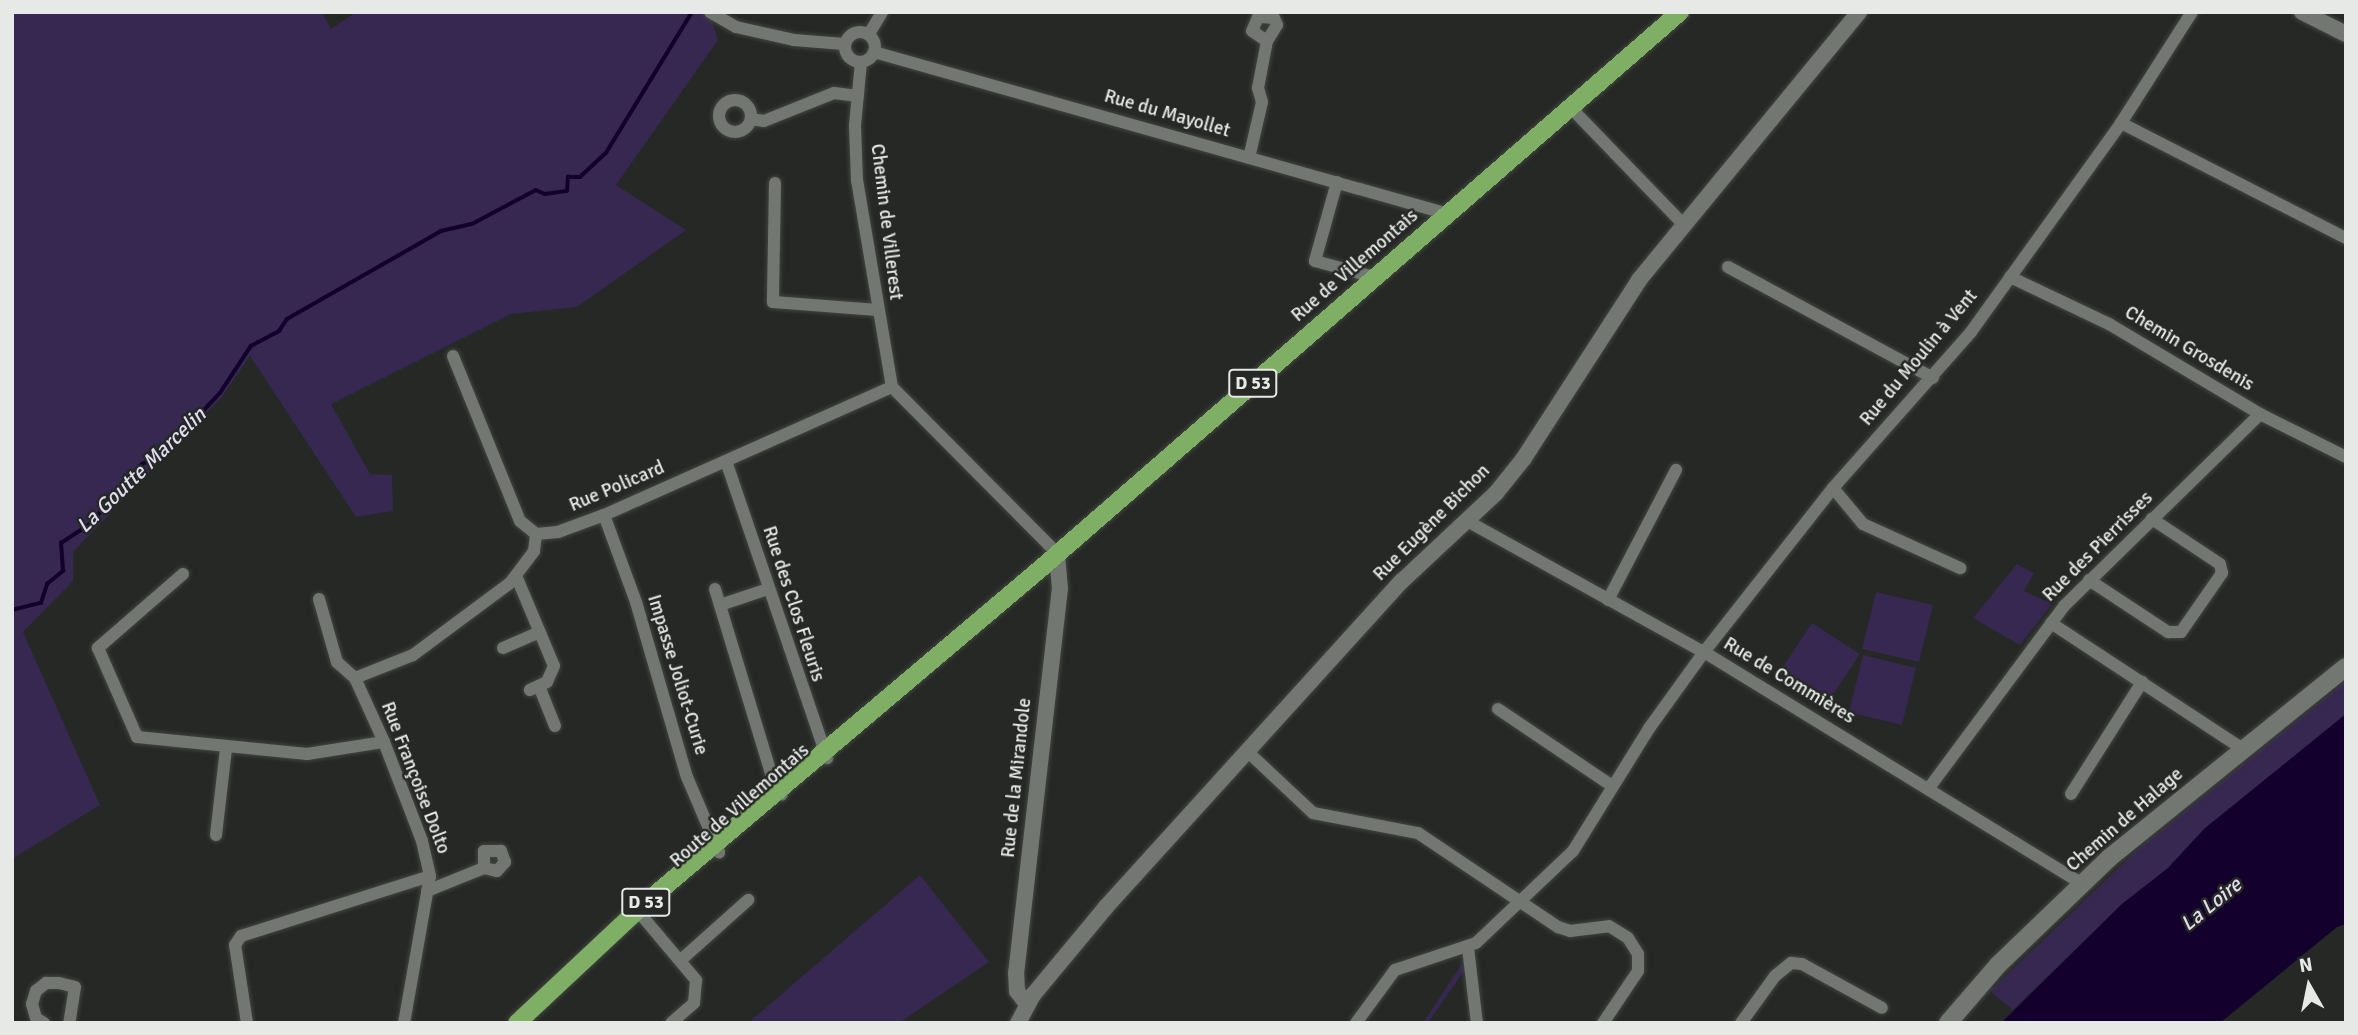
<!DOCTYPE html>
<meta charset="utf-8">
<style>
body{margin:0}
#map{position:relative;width:2358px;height:1035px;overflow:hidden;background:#252824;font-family:Signika,sans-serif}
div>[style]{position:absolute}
.green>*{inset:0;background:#362850}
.water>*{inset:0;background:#14002d}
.stream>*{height:3.5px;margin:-1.75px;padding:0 1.75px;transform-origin:1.75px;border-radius:1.75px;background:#14002d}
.roads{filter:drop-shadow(0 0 2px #424541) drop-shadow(0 0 2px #424541)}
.minor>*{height:12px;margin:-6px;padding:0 6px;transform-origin:6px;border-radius:6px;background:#737771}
.minor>.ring{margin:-6px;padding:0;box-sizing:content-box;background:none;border:12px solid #737771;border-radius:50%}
.tertiary>*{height:16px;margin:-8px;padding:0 8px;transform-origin:8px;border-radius:8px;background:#737771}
.secondary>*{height:18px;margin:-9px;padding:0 9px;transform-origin:9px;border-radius:9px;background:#737771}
.primary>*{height:18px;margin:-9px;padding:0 9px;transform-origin:9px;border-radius:9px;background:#7eaf65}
span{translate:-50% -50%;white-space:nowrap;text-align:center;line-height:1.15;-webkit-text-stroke:5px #252824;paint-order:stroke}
.shield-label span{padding:2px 5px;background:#252824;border:2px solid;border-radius:5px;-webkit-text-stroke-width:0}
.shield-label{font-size:18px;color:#e6e9e5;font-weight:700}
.street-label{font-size:19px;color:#e6e9e5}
.water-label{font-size:21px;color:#e2dcf1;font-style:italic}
.frame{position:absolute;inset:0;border:14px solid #e6e9e5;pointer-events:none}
.north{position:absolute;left:2274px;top:951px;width:70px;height:70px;-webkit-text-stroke:5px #252824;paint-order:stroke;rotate:351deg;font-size:19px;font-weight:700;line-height:28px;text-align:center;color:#e6e9e5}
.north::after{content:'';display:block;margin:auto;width:24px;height:32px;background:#e6e9e5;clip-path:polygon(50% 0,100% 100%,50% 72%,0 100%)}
</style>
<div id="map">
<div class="green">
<i style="clip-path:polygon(12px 12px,322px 12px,331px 29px,356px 12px,709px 12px,718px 40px,616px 185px,686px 230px,577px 307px,511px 314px,331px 404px,370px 474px,392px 475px,393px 511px,356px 517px,250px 356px,220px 399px,73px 552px,73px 581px,23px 632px,100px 805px,12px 859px)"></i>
<i style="clip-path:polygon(2017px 564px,2034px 573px,2024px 591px,2052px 604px,2020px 645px,1973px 618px)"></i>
<i style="clip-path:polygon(1876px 592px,1933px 605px,1919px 662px,1862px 649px)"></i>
<i style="clip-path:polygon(1812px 623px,1860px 654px,1826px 705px,1778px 674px)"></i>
<i style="clip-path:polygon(1863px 655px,1916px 668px,1902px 725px,1849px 712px)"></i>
<i style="clip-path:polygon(2346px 681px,2346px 714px,2204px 829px,2168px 868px,2122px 904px,2013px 1010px,1990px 991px,2138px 849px)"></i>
<i style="clip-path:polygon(920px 875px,989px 962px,899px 1023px,748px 1023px)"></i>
<i style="clip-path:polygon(1463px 962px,1464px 971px,1428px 1023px,1423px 1023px)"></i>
</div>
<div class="water">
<i style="clip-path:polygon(2346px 714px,2346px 924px,2337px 927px,2220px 1023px,2001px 1023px,2122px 904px,2168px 868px,2204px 829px)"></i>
</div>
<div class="stream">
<i style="left:12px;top:610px;width:30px;rotate:-14deg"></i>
<i style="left:41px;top:603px;width:20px;rotate:-72deg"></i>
<i style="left:47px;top:584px;width:21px;rotate:-39deg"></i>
<i style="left:63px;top:571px;width:28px;rotate:-94deg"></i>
<i style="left:61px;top:543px;width:35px;rotate:-33deg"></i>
<i style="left:90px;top:524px;width:79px;rotate:-49.1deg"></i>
<i style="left:142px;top:464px;width:23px;rotate:-25deg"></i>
<i style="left:163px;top:454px;width:83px;rotate:-46.9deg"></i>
<i style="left:220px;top:393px;width:56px;rotate:-56.6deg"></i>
<i style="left:251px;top:346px;width:32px;rotate:-28deg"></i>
<i style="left:279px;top:331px;width:14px;rotate:-56deg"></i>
<i style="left:287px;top:319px;width:177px;rotate:-29.7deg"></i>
<i style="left:441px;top:231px;width:32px;rotate:-13deg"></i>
<i style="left:472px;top:224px;width:72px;rotate:-28deg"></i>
<i style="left:536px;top:190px;width:10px;rotate:24deg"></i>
<i style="left:545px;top:194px;width:22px;rotate:-8deg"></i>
<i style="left:567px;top:191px;width:14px;rotate:-86deg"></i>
<i style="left:568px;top:177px;width:12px"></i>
<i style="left:580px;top:177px;width:35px;rotate:-43deg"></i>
<i style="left:606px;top:153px;width:165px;rotate:-58.6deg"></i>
</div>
<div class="roads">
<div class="minor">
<i style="left:710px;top:12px;width:30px;rotate:30deg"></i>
<i style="left:736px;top:27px;width:59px;rotate:12.6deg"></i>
<i style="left:794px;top:40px;width:50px;rotate:4.6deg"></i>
<i class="ring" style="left:845px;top:32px;width:18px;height:18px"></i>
<i style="left:869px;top:34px;width:26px;rotate:-59deg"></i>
<i style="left:874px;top:52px;width:596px;rotate:15.76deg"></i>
<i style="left:861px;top:62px;width:64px;rotate:95.4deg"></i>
<i style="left:855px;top:126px;width:54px;rotate:87.9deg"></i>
<i style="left:857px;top:180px;width:210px;rotate:80.4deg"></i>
<i style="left:892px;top:387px;width:234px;rotate:45.2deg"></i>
<i class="ring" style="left:719px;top:100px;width:20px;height:20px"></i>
<i style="left:1571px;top:108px;width:161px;rotate:46deg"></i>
<i style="left:751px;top:119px;width:13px;rotate:9deg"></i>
<i style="left:764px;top:121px;width:75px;rotate:-21.8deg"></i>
<i style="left:834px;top:93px;width:24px;rotate:7deg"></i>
<i style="left:2121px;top:123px;width:253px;rotate:27.1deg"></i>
<i style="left:1249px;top:158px;width:57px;rotate:-76.9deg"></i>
<i style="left:1262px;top:102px;width:15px;rotate:-106deg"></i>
<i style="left:1258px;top:88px;width:48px;rotate:-79.2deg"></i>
<i style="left:1267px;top:41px;width:19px;rotate:-58deg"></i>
<i style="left:1277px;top:25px;width:8px;rotate:-113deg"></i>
<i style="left:1274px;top:18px;width:16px;rotate:-176deg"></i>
<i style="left:1258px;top:17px;width:15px;rotate:113deg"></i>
<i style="left:1252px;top:31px;width:18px;rotate:34deg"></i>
<i style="left:1337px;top:182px;width:82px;rotate:105.6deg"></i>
<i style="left:1315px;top:261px;width:61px;rotate:15.2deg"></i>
<i style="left:775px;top:183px;width:119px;rotate:91deg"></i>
<i style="left:773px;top:302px;width:105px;rotate:4.4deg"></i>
<i style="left:1728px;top:267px;width:233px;rotate:28.4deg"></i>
<i style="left:2010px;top:277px;width:110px;rotate:25.4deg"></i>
<i style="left:2109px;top:324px;width:176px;rotate:30.8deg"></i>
<i style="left:2260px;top:414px;width:96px;rotate:26.6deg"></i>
<i style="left:453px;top:356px;width:178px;rotate:67.9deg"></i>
<i style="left:520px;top:521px;width:21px;rotate:39deg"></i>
<i style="left:536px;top:534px;width:22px;rotate:-5deg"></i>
<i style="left:558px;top:532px;width:49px;rotate:-20.3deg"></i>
<i style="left:604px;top:515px;width:315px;rotate:-24deg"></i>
<i style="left:726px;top:461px;width:314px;rotate:71.2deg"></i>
<i style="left:1833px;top:488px;width:47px;rotate:50.2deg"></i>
<i style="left:1863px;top:524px;width:107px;rotate:24.4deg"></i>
<i style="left:604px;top:515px;width:93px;rotate:69.8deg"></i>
<i style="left:636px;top:602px;width:182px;rotate:73.8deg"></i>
<i style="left:687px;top:777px;width:82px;rotate:66.9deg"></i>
<i style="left:1469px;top:522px;width:269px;rotate:29deg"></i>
<i style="left:1704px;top:652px;width:444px;rotate:31.5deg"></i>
<i style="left:183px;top:574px;width:113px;rotate:139deg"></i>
<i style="left:98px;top:648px;width:97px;rotate:66.3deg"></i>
<i style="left:137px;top:737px;width:171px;rotate:5.7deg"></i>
<i style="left:307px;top:754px;width:78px;rotate:-8.9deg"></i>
<i style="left:517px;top:578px;width:95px;rotate:67.2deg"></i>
<i style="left:554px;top:666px;width:17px;rotate:114deg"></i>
<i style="left:547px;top:682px;width:19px;rotate:155deg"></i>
<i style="left:2089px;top:580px;width:95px;rotate:33.4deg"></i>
<i style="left:2168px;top:632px;width:13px"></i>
<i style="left:2181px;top:632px;width:72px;rotate:-55.2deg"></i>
<i style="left:2222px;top:573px;width:9px;rotate:-103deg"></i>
<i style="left:2220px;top:564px;width:82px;rotate:-146.5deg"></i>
<i style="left:715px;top:589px;width:200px;rotate:73.1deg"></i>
<i style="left:773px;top:780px;width:17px;rotate:59deg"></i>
<i style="left:319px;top:599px;width:66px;rotate:74.1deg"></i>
<i style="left:337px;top:662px;width:24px;rotate:42deg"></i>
<i style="left:355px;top:678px;width:70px;rotate:65.6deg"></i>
<i style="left:384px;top:742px;width:106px;rotate:69deg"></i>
<i style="left:422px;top:841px;width:36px;rotate:77deg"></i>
<i style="left:430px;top:876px;width:149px;rotate:100deg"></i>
<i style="left:1608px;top:600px;width:147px;rotate:-62.4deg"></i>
<i style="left:720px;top:605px;width:51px;rotate:-18.4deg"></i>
<i style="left:2051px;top:623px;width:227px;rotate:33.3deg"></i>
<i style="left:503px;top:648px;width:40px;rotate:-23.4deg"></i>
<i style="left:355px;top:678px;width:62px;rotate:-21.6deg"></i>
<i style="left:413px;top:655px;width:121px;rotate:-36.6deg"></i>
<i style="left:510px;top:583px;width:40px;rotate:-53deg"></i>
<i style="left:534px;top:551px;width:17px;rotate:-83deg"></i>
<i style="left:539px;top:686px;width:43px;rotate:68.2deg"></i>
<i style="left:1498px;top:709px;width:138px;rotate:34deg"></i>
<i style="left:1248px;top:752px;width:89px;rotate:43.2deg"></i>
<i style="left:1313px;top:813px;width:107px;rotate:10.8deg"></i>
<i style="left:1418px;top:833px;width:169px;rotate:33.9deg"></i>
<i style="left:1558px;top:927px;width:13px;rotate:18deg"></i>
<i style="left:1570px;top:931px;width:39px;rotate:-7deg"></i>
<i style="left:1609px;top:926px;width:22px;rotate:32deg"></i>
<i style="left:1628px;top:938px;width:19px;rotate:58deg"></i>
<i style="left:1638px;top:954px;width:17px;rotate:90deg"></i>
<i style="left:1638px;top:971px;width:63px;rotate:123.9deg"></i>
<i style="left:1929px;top:788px;width:227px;rotate:-53.4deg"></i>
<i style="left:2064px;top:606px;width:274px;rotate:-44.4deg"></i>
<i style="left:2071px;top:794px;width:133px;rotate:-57.6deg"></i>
<i style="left:216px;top:835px;width:88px;rotate:-83.4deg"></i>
<i style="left:427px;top:891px;width:61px;rotate:-22deg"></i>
<i style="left:484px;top:868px;width:13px;rotate:13deg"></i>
<i style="left:497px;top:871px;width:12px;rotate:-48deg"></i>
<i style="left:505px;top:862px;width:12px;rotate:-110deg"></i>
<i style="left:501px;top:851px;width:17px;rotate:180deg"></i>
<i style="left:484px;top:851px;width:17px;rotate:90deg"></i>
<i style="left:637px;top:910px;width:92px;rotate:49.9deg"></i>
<i style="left:696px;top:980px;width:23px;rotate:95deg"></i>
<i style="left:694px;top:1003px;width:30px;rotate:139deg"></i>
<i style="left:1468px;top:948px;width:76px;rotate:83.2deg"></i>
<i style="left:682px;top:959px;width:89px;rotate:-41.8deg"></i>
<i style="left:44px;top:1023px;width:9px;rotate:-148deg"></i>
<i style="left:36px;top:1018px;width:15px;rotate:-106deg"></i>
<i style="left:32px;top:1004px;width:14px;rotate:-73deg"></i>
<i style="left:36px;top:991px;width:13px;rotate:-39deg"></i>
<i style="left:46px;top:983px;width:13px"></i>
<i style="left:59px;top:983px;width:16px;rotate:14deg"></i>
<i style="left:75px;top:987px;width:36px;rotate:99deg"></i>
<i style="left:247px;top:1023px;width:79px;rotate:-98.7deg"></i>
<i style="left:235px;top:945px;width:11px;rotate:-56deg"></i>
<i style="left:241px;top:936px;width:198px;rotate:-17.6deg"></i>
<i style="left:1356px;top:1023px;width:66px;rotate:-53.7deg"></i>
<i style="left:1395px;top:970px;width:85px;rotate:-18.4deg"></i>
<i style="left:1476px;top:943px;width:134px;rotate:-43.5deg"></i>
<i style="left:1573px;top:851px;width:146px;rotate:-58.2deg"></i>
<i style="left:1650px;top:727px;width:92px;rotate:-54.2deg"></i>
<i style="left:1704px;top:652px;width:209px;rotate:-51.8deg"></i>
<i style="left:1833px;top:488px;width:208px;rotate:-48.5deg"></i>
<i style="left:1971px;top:332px;width:257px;rotate:-54.3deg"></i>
<i style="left:2121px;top:123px;width:132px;rotate:-57.4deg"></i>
<i style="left:1741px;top:1023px;width:58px;rotate:-54.1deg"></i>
<i style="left:1775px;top:976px;width:21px;rotate:-39deg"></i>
<i style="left:1791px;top:963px;width:11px;rotate:5deg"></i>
<i style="left:1802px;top:964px;width:91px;rotate:28.8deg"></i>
</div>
<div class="tertiary">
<i style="left:2302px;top:12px;width:49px;rotate:26.6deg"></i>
<i style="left:1027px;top:1004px;width:16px;rotate:-128deg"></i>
<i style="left:1017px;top:991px;width:17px;rotate:-93deg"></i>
<i style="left:1016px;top:974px;width:388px;rotate:-83.5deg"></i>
<i style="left:1060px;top:589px;width:36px;rotate:-95deg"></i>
<i style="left:1018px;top:1023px;width:32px;rotate:-62deg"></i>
<i style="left:1033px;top:995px;width:114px;rotate:-50.3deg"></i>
<i style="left:1106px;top:907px;width:440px;rotate:-47.8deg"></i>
<i style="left:1402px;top:581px;width:129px;rotate:-43.1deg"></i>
<i style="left:1496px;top:493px;width:45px;rotate:-51.3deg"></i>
<i style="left:1524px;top:458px;width:212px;rotate:-57.1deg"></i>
<i style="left:1639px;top:280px;width:347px;rotate:-50.6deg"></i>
</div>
<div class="secondary">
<i style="left:1948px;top:1023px;width:78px;rotate:-49.2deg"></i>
<i style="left:1999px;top:964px;width:153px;rotate:-43.9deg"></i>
<i style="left:2109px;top:858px;width:304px;rotate:-38.9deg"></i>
</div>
<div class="primary">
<i style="left:517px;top:1023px;width:174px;rotate:-43.1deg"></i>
<i style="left:644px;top:904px;width:517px;rotate:-40.22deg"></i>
<i style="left:1039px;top:570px;width:850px;rotate:-41.04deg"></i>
</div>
</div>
<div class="shield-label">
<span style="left:1253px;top:383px">D 53</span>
<span style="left:646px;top:902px">D 53</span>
</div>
<div class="street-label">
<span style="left:1167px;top:114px;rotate:16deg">Rue du Mayollet</span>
<span style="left:886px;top:222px;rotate:83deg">Chemin de Villerest</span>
<span style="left:1355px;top:266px;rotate:-41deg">Rue de Villemontais</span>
<span style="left:2189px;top:349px;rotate:31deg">Chemin Grosdenis</span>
<span style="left:1919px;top:358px;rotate:-50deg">Rue du Moulin à Vent</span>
<span style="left:617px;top:487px;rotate:-23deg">Rue Policard</span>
<span style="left:1432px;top:523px;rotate:-45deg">Rue Eugène Bichon</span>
<span style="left:2098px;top:547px;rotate:-45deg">Rue des Pierrisses</span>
<span style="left:793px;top:604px;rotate:72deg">Rue des Clos Fleuris</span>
<span style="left:677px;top:675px;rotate:73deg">Impasse Joliot-Curie</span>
<span style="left:1789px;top:681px;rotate:31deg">Rue de Commières</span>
<span style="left:415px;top:778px;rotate:69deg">Rue Françoise Dolto</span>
<span style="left:1017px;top:778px;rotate:-84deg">Rue de la Mirandole</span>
<span style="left:740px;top:806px;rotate:-41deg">Route de Villemontais</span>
<span style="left:2125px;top:820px;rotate:-41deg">Chemin de Halage</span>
</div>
<div class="water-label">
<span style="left:141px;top:470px;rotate:-44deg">La Goutte Marcelin</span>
<span style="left:2211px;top:904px;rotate:-39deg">La Loire</span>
</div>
<div class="frame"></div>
<div class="north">N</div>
</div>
